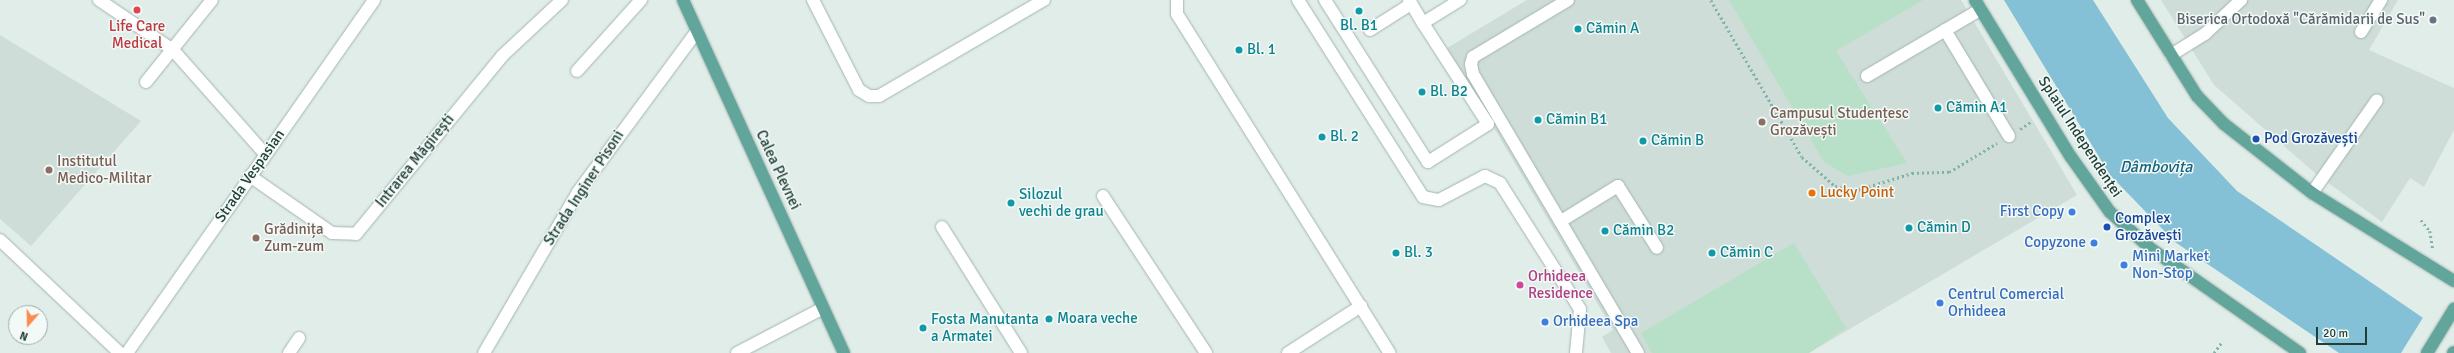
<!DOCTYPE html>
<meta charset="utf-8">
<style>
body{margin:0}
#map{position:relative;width:2454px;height:353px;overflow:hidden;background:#e1ede9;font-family:Signika,sans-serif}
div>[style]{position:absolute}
.built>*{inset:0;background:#cfddd8}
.green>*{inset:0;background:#b8dfc7}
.water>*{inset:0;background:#85c1d6}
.pier>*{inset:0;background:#e1ede9}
.path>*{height:2.5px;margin-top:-1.25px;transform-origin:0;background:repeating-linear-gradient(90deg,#7fb3a8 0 2px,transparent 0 5px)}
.roads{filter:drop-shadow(0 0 1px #a3b5b1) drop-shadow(0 0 1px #a3b5b1)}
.minor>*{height:12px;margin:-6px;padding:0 6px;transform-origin:6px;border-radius:6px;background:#fff}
.major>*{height:12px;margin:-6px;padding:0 6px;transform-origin:6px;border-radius:6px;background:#62a59b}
.dots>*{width:11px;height:11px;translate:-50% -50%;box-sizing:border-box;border:2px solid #f2f9f6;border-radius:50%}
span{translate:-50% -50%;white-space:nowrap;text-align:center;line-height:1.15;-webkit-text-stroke:3px #f2f9f6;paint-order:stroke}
.worship-label{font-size:15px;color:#5b616d}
.right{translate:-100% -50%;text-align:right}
.health-label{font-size:15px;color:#be3a42}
.culture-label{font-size:15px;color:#0d838f}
.left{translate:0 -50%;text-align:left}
.education-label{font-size:15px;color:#785e54}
.street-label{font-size:15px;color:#203f39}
.transit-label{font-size:15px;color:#164399}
.food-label{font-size:15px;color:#c56008}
.shop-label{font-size:15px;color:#366cbe}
.hotel-label{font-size:15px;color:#b23c85}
.water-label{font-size:16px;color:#16637f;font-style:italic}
.north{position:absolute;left:8px;top:305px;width:40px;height:40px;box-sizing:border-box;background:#f2f9f6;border:1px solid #9eafaa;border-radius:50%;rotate:200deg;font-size:11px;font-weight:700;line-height:16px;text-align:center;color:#203f39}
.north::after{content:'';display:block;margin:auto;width:14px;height:18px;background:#fb8b50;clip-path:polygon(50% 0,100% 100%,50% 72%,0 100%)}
.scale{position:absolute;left:2316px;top:327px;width:51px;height:18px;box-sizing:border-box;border:2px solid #203f39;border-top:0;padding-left:5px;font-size:12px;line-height:14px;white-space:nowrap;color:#203f39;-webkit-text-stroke:3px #f2f9f6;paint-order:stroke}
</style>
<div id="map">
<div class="built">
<i style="clip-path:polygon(1527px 0,1961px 0,2077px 195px,1809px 353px,1611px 353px,1602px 337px,1613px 330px,1447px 48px)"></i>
<i style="clip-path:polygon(2161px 0,2398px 0,2369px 50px,2454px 88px,2454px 130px,2424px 187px,2410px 178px,2382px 222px,2316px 174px,2214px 85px)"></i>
<i style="clip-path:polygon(0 35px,141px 121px,31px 246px,0 219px)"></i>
</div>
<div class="green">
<i style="clip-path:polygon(1729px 0,1923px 0,1836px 51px,1907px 163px,1848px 176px,1824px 162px)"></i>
<i style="clip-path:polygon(1794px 243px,1846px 328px,1809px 353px,1652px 353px,1641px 333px)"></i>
</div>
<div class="water">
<i style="clip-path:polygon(2004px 0,2093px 0,2168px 118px,2237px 191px,2454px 339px,2454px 353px,2339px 353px,2175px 242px,2110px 175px)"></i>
</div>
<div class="pier">
<i style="clip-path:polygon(2424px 316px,2454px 336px,2454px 353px,2401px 353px)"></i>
</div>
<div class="path">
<i style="left:1711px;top:0;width:181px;rotate:59.9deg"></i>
<i style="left:1802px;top:157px;width:44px;rotate:41.3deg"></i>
<i style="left:1835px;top:186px;width:20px;rotate:15deg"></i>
<i style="left:1854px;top:191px;width:61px;rotate:-17.2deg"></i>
<i style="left:1912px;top:173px;width:37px;rotate:-2deg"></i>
<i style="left:1949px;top:172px;width:56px;rotate:-31.1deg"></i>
<i style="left:2020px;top:129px;width:14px;rotate:-34deg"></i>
<i style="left:2421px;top:220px;width:14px;rotate:51deg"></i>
<i style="left:2430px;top:231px;width:20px;rotate:81deg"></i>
<i style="left:2214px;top:353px;width:12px;rotate:-55deg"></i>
</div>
<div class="roads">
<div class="minor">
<i style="left:99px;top:0;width:89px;rotate:34deg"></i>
<i style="left:173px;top:50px;width:139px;rotate:48.5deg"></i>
<i style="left:813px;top:0;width:101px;rotate:62.9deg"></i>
<i style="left:859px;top:90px;width:12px;rotate:31deg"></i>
<i style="left:869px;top:96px;width:10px"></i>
<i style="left:879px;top:96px;width:191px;rotate:-30.2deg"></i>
<i style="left:1177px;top:0;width:14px;rotate:90deg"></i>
<i style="left:1177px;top:14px;width:400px;rotate:57.9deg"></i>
<i style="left:1298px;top:0;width:233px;rotate:57.6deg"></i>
<i style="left:1423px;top:197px;width:16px;rotate:11deg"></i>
<i style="left:1439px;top:200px;width:52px;rotate:-27.6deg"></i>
<i style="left:1485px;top:176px;width:17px;rotate:25deg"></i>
<i style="left:1500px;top:183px;width:149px;rotate:57.6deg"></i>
<i style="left:1580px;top:309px;width:44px;rotate:95.2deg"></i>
<i style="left:1325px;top:0;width:192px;rotate:57.6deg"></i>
<i style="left:1428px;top:162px;width:71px;rotate:-32.3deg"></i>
<i style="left:1488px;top:124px;width:120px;rotate:-122.8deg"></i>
<i style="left:1423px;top:23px;width:44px;rotate:-31.9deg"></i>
<i style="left:1409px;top:0;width:27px;rotate:59deg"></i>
<i style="left:1568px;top:0;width:111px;rotate:149deg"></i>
<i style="left:1473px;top:57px;width:7px;rotate:106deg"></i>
<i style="left:1471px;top:64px;width:10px;rotate:79deg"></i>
<i style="left:1473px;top:74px;width:324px;rotate:59.4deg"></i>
<i style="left:1370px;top:30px;width:49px;rotate:-32.4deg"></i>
<i style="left:1945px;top:30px;width:124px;rotate:58.9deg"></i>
<i style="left:2361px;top:32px;width:38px;rotate:-58deg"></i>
<i style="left:2171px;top:55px;width:40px;rotate:-32deg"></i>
<i style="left:2205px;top:34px;width:50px;rotate:-43.4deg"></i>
<i style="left:577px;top:71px;width:96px;rotate:-48deg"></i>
<i style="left:1867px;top:76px;width:132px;rotate:-30.4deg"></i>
<i style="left:146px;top:82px;width:105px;rotate:-51.2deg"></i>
<i style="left:250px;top:176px;width:100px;rotate:34.8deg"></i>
<i style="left:332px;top:233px;width:24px;rotate:2deg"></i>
<i style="left:356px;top:234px;width:230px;rotate:-50.6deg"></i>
<i style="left:502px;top:56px;width:82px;rotate:-43deg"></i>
<i style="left:2312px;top:193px;width:113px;rotate:-55deg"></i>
<i style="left:1103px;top:196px;width:188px;rotate:56.7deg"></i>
<i style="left:1561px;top:221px;width:67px;rotate:-31.6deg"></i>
<i style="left:1618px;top:186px;width:73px;rotate:57.8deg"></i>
<i style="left:942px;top:227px;width:149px;rotate:57.9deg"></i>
<i style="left:0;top:240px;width:165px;rotate:43.3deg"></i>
<i style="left:127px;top:353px;width:431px;rotate:-55deg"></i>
<i style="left:289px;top:353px;width:18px;rotate:-56deg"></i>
<i style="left:484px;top:353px;width:186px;rotate:-59.7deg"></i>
<i style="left:578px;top:192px;width:200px;rotate:-53.5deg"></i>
<i style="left:737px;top:353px;width:97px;rotate:-27.6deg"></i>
<i style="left:1288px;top:353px;width:87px;rotate:-32.8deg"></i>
</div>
<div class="major">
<i style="left:683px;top:0;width:388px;rotate:65.5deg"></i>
<i style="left:1975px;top:0;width:184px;rotate:58.6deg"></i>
<i style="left:2071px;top:157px;width:67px;rotate:54.7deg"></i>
<i style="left:2110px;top:212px;width:54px;rotate:42deg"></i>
<i style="left:2150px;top:248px;width:183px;rotate:35deg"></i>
<i style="left:2137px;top:0;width:113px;rotate:58deg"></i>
<i style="left:2197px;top:96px;width:39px;rotate:46deg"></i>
<i style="left:2224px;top:124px;width:112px;rotate:38.1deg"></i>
<i style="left:2312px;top:193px;width:167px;rotate:31.8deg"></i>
<i style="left:2427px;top:353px;width:52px;rotate:-58.5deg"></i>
<i style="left:2453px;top:353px;width:1px;rotate:-45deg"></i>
</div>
</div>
<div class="dots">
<i style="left:137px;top:10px;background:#e0444e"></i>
<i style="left:1359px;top:11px;background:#0f9aa8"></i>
<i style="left:2433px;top:20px;background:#6b7280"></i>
<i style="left:1578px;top:29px;background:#0f9aa8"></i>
<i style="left:1239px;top:50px;background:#0f9aa8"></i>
<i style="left:1422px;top:92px;background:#0f9aa8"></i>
<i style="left:1938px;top:108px;background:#0f9aa8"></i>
<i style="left:1538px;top:120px;background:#0f9aa8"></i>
<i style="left:1762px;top:122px;background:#8d6e63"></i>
<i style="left:1322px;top:137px;background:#0f9aa8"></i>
<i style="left:2256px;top:139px;background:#1a4fb4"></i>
<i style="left:1643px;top:141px;background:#0f9aa8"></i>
<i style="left:49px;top:170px;background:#8d6e63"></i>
<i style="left:1812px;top:193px;background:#e8710a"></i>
<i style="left:1011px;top:203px;background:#0f9aa8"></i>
<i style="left:2072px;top:212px;background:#3f7fe0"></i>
<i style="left:2107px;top:227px;background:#1a4fb4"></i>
<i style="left:1909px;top:228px;background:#0f9aa8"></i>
<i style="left:1605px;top:231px;background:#0f9aa8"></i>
<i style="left:256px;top:238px;background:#8d6e63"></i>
<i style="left:2094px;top:243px;background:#3f7fe0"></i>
<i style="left:1396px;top:253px;background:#0f9aa8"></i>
<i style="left:1712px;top:253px;background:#0f9aa8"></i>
<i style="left:2124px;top:265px;background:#3f7fe0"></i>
<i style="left:1520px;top:285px;background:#d1479c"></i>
<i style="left:1940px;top:303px;background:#3f7fe0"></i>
<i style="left:1049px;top:319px;background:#0f9aa8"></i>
<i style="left:1545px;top:322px;background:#3f7fe0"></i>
<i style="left:923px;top:328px;background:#0f9aa8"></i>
</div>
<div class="worship-label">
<span class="right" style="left:2425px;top:20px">Biserica Ortodoxă "Cărămidarii de Sus"</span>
</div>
<div class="health-label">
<span style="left:137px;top:35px">Life Care<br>Medical</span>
</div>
<div class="culture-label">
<span style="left:1359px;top:26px">Bl. B1</span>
<span class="left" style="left:1586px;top:29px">Cămin A</span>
<span class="left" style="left:1247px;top:50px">Bl. 1</span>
<span class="left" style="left:1430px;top:92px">Bl. B2</span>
<span class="left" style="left:1946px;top:108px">Cămin A1</span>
<span class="left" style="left:1546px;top:120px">Cămin B1</span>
<span class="left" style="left:1330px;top:137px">Bl. 2</span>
<span class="left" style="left:1651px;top:141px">Cămin B</span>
<span class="left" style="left:1019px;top:203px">Silozul<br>vechi de grau</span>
<span class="left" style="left:1917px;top:228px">Cămin D</span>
<span class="left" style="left:1613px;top:231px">Cămin B2</span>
<span class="left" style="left:1404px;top:253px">Bl. 3</span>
<span class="left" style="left:1720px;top:253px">Cămin C</span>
<span class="left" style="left:931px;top:328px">Fosta Manutanta<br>a Armatei</span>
<span class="left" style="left:1057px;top:319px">Moara veche</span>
</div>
<div class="education-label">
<span class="left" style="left:1770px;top:122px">Campusul Studențesc<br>Grozăvești</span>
<span class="left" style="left:57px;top:170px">Institutul<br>Medico-Militar</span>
<span class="left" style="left:264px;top:238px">Grădinița<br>Zum-zum</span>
</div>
<div class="street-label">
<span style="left:2080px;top:137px;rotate:57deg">Splaiul Independenței</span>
<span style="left:415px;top:161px;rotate:-51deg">Intrarea Măgirești</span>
<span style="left:778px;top:170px;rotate:65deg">Calea Plevnei</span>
<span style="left:250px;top:176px;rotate:-55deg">Strada Vespasian</span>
<span style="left:584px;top:188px;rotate:-57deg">Strada Inginer Pisoni</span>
</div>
<div class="transit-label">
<span class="left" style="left:2264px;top:139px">Pod Grozăvești</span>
<span class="left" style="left:2115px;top:227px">Complex<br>Grozăvești</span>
</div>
<div class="food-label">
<span class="left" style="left:1820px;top:193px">Lucky Point</span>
</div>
<div class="shop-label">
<span class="right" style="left:2064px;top:212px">First Copy</span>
<span class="right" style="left:2086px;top:243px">Copyzone</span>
<span class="left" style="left:2132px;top:265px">Mini Market<br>Non-Stop</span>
<span class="left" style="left:1948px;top:303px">Centrul Comercial<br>Orhideea</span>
<span class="left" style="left:1553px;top:322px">Orhideea Spa</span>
</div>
<div class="hotel-label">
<span class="left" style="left:1528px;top:285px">Orhideea<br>Residence</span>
</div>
<div class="water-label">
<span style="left:2156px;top:167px">Dâmbovița</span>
</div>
<div class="north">N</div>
<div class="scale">20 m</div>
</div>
